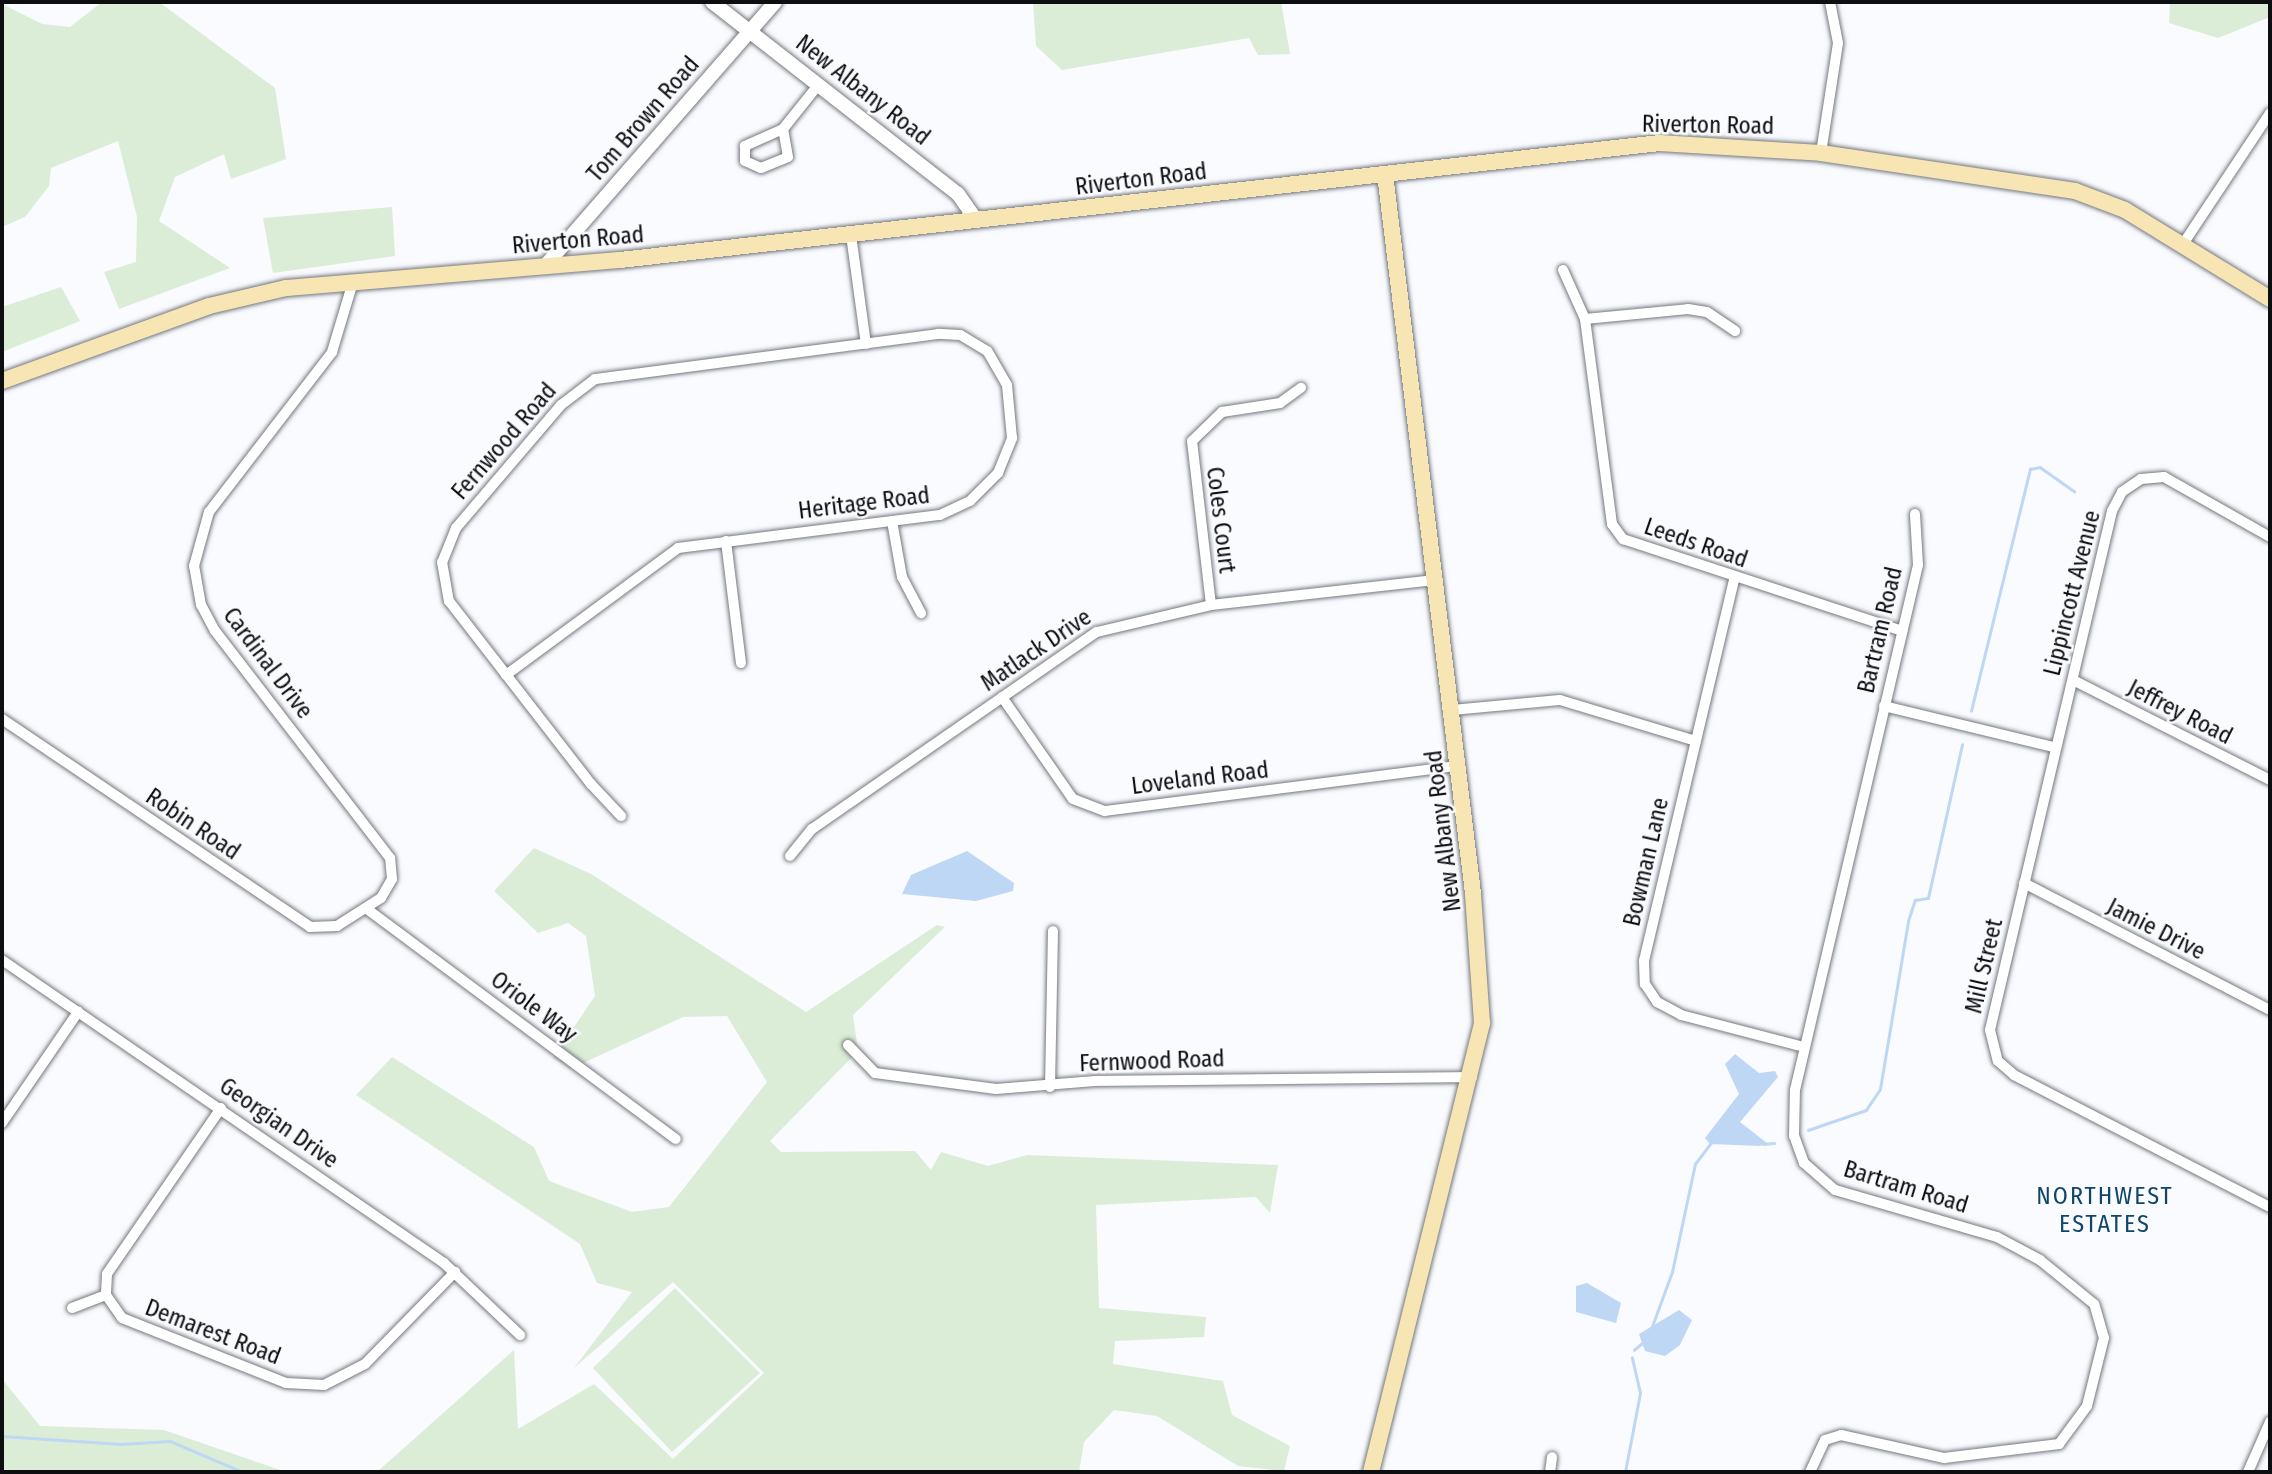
<!DOCTYPE html>
<style>
body{margin:0}
#map{position:relative;width:2272px;height:1474px;overflow:hidden;background:#f9fbff;font-family:"Fira Sans Condensed",sans-serif}
div>[style]{position:absolute}
.green>*{inset:0;background:#dbedd6}
.water>*{inset:0;background:#bed7f4}
.stream>*{height:2.5px;margin:-1.25px;padding:0 1.25px;transform-origin:1.25px;border-radius:1.25px;background:#bed7f4}
.roads{filter:drop-shadow(0 0 2px #75787d) drop-shadow(0 0 2px #75787d)}
.minor>*{height:10px;margin:-5px;padding:0 5px;transform-origin:5px;border-radius:5px;background:#fff}
.tertiary>*{height:14px;margin:-7px;padding:0 7px;transform-origin:7px;border-radius:7px;background:#fff}
.secondary>*{height:16px;margin:-8px;padding:0 8px;transform-origin:8px;border-radius:8px;background:#f7e5b3}
span{translate:-50% -50%;white-space:nowrap;text-align:center;line-height:1.15;-webkit-text-stroke:5px #f9fbff;paint-order:stroke}
.street-label{font-size:23px;color:#0d0e10}
.neighbourhood-label{font-size:24px;color:#104669;letter-spacing:2px}
.frame{position:absolute;inset:0;border:4px solid #0d0e10;pointer-events:none}
</style>
<div id="map">
<div class="green">
<i style="clip-path:polygon(102px 2px,159px 2px,275px 88px,286px 159px,231px 179px,224px 154px,175px 177px,159px 221px,230px 268px,119px 309px,104px 272px,136px 262px,137px 217px,118px 141px,51px 168px,49px 186px,25px 217px,2px 227px,2px 4px,42px 24px,70px 27px)"></i>
<i style="clip-path:polygon(1033px 2px,1281px 2px,1290px 54px,1258px 55px,1249px 38px,1062px 70px,1036px 46px)"></i>
<i style="clip-path:polygon(2170px 2px,2270px 2px,2270px 17px,2218px 38px,2169px 23px)"></i>
<i style="clip-path:polygon(392px 207px,395px 256px,273px 273px,263px 218px)"></i>
<i style="clip-path:polygon(61px 287px,80px 321px,2px 352px,2px 307px)"></i>
<i style="clip-path:polygon(534px 848px,591px 874px,806px 1012px,937px 925px,945px 927px,853px 1015px,858px 1051px,770px 1141px,781px 1152px,915px 1151px,931px 1170px,941px 1152px,988px 1166px,1027px 1155px,1278px 1165px,1270px 1213px,1256px 1197px,1096px 1205px,1099px 1308px,1206px 1317px,1204px 1337px,1115px 1341px,1113px 1364px,1223px 1381px,1232px 1415px,1290px 1446px,1284px 1471px,1238px 1466px,1157px 1416px,1114px 1410px,1084px 1442px,1079px 1472px,377px 1472px,514px 1350px,518px 1429px,594px 1384px,673px 1459px,764px 1373px,673px 1282px,574px 1368px,632px 1292px,597px 1283px,580px 1244px,356px 1095px,392px 1057px,534px 1147px,549px 1181px,632px 1212px,669px 1207px,767px 1082px,727px 1016px,683px 1017px,570px 1069px,553px 1058px,595px 996px,586px 936px,568px 923px,538px 933px,494px 891px)"></i>
<i style="clip-path:polygon(675px 1288px,760px 1373px,672px 1452px,593px 1368px)"></i>
<i style="clip-path:polygon(2px 1379px,40px 1426px,164px 1430px,286px 1472px,2px 1472px)"></i>
</div>
<div class="water">
<i style="clip-path:polygon(967px 851px,1014px 883px,1013px 891px,976px 901px,902px 894px,911px 875px)"></i>
<i style="clip-path:polygon(1735px 1054px,1759px 1073px,1775px 1071px,1778px 1077px,1740px 1122px,1767px 1143px,1760px 1146px,1710px 1144px,1705px 1138px,1739px 1094px,1725px 1064px)"></i>
<i style="clip-path:polygon(1587px 1283px,1621px 1303px,1616px 1323px,1576px 1312px,1576px 1286px)"></i>
<i style="clip-path:polygon(1679px 1310px,1692px 1320px,1680px 1345px,1665px 1356px,1645px 1351px,1639px 1334px)"></i>
</div>
<div class="stream">
<i style="left:1971px;top:711px;width:249px;rotate:-76.3deg"></i>
<i style="left:2030px;top:469px;width:10px;rotate:-11deg"></i>
<i style="left:2040px;top:467px;width:42px;rotate:35.2deg"></i>
<i style="left:1808px;top:1130px;width:61px;rotate:-19deg"></i>
<i style="left:1866px;top:1110px;width:25px;rotate:-56deg"></i>
<i style="left:1880px;top:1089px;width:170px;rotate:-80.5deg"></i>
<i style="left:1908px;top:921px;width:22px;rotate:-72deg"></i>
<i style="left:1915px;top:900px;width:13px;rotate:-9deg"></i>
<i style="left:1928px;top:898px;width:157px;rotate:-77.5deg"></i>
<i style="left:1763px;top:1144px;width:11px;rotate:-5deg"></i>
<i style="left:1650px;top:1332px;width:64px;rotate:-69.9deg"></i>
<i style="left:1672px;top:1272px;width:110px;rotate:-78deg"></i>
<i style="left:1695px;top:1164px;width:26px;rotate:-53deg"></i>
<i style="left:1634px;top:1350px;width:11px;rotate:-41deg"></i>
<i style="left:2px;top:1436px;width:119px;rotate:3.8deg"></i>
<i style="left:121px;top:1444px;width:49px;rotate:-3.5deg"></i>
<i style="left:170px;top:1441px;width:79px;rotate:23deg"></i>
<i style="left:1625px;top:1472px;width:80px;rotate:-79.2deg"></i>
<i style="left:1640px;top:1393px;width:36px;rotate:-103deg"></i>
</div>
<div class="roads">
<div class="minor">
<i style="left:783px;top:129px;width:42px;rotate:155.9deg"></i>
<i style="left:745px;top:146px;width:15px;rotate:90deg"></i>
<i style="left:745px;top:161px;width:17px;rotate:24deg"></i>
<i style="left:761px;top:168px;width:29px;rotate:-22deg"></i>
<i style="left:788px;top:157px;width:28px;rotate:-100deg"></i>
<i style="left:783px;top:129px;width:58px;rotate:-51.3deg"></i>
<i style="left:1821px;top:153px;width:111px;rotate:-81.2deg"></i>
<i style="left:1838px;top:43px;width:42px;rotate:-101deg"></i>
<i style="left:851px;top:235px;width:110px;rotate:82.2deg"></i>
<i style="left:2181px;top:247px;width:161px;rotate:-56.4deg"></i>
<i style="left:1563px;top:270px;width:54px;rotate:65.8deg"></i>
<i style="left:1585px;top:319px;width:207px;rotate:82.5deg"></i>
<i style="left:1612px;top:524px;width:19px;rotate:54deg"></i>
<i style="left:1623px;top:539px;width:294px;rotate:18.2deg"></i>
<i style="left:1585px;top:319px;width:103px;rotate:-5.5deg"></i>
<i style="left:1688px;top:309px;width:19px;rotate:9deg"></i>
<i style="left:1707px;top:312px;width:34px;rotate:34deg"></i>
<i style="left:892px;top:521px;width:57px;rotate:79.9deg"></i>
<i style="left:902px;top:577px;width:41px;rotate:62.2deg"></i>
<i style="left:2270px;top:537px;width:122px;rotate:-150.5deg"></i>
<i style="left:2164px;top:477px;width:23px;rotate:175deg"></i>
<i style="left:2141px;top:479px;width:23px;rotate:146deg"></i>
<i style="left:2122px;top:492px;width:21px;rotate:118deg"></i>
<i style="left:2112px;top:511px;width:533px;rotate:103.23deg"></i>
<i style="left:1990px;top:1030px;width:32px;rotate:76deg"></i>
<i style="left:1998px;top:1061px;width:21px;rotate:41deg"></i>
<i style="left:2014px;top:1075px;width:288px;rotate:27.3deg"></i>
<i style="left:726px;top:541px;width:123px;rotate:83deg"></i>
<i style="left:1734px;top:580px;width:391px;rotate:103.3deg"></i>
<i style="left:1644px;top:961px;width:23px;rotate:88deg"></i>
<i style="left:1645px;top:984px;width:22px;rotate:56deg"></i>
<i style="left:1657px;top:1002px;width:27px;rotate:28deg"></i>
<i style="left:1681px;top:1015px;width:127px;rotate:14.6deg"></i>
<i style="left:1211px;top:605px;width:165px;rotate:-96.6deg"></i>
<i style="left:1192px;top:441px;width:42px;rotate:-44deg"></i>
<i style="left:1222px;top:412px;width:59px;rotate:-8.8deg"></i>
<i style="left:1280px;top:403px;width:26px;rotate:-36deg"></i>
<i style="left:506px;top:675px;width:214px;rotate:-36.4deg"></i>
<i style="left:678px;top:548px;width:264px;rotate:-7.2deg"></i>
<i style="left:940px;top:515px;width:33px;rotate:-25deg"></i>
<i style="left:970px;top:501px;width:40px;rotate:-45deg"></i>
<i style="left:998px;top:473px;width:38px;rotate:-68deg"></i>
<i style="left:1012px;top:438px;width:53px;rotate:-95.4deg"></i>
<i style="left:1007px;top:385px;width:39px;rotate:-120deg"></i>
<i style="left:987px;top:351px;width:31px;rotate:-149deg"></i>
<i style="left:960px;top:335px;width:22px;rotate:-177deg"></i>
<i style="left:938px;top:334px;width:346px;rotate:172.5deg"></i>
<i style="left:595px;top:379px;width:43px;rotate:142.6deg"></i>
<i style="left:561px;top:405px;width:162px;rotate:130.5deg"></i>
<i style="left:456px;top:528px;width:37px;rotate:112deg"></i>
<i style="left:442px;top:562px;width:40px;rotate:80deg"></i>
<i style="left:449px;top:601px;width:232px;rotate:52.2deg"></i>
<i style="left:591px;top:784px;width:44px;rotate:46.8deg"></i>
<i style="left:2073px;top:680px;width:221px;rotate:26.9deg"></i>
<i style="left:1002px;top:697px;width:124px;rotate:55.2deg"></i>
<i style="left:1073px;top:799px;width:34px;rotate:21deg"></i>
<i style="left:1105px;top:811px;width:356px;rotate:-7.3deg"></i>
<i style="left:1884px;top:706px;width:175px;rotate:13.6deg"></i>
<i style="left:1452px;top:710px;width:108px;rotate:-5.3deg"></i>
<i style="left:1560px;top:700px;width:142px;rotate:16.8deg"></i>
<i style="left:2px;top:719px;width:372px;rotate:34deg"></i>
<i style="left:310px;top:927px;width:27px;rotate:-2deg"></i>
<i style="left:337px;top:926px;width:52px;rotate:-32.5deg"></i>
<i style="left:381px;top:898px;width:22px;rotate:-60deg"></i>
<i style="left:392px;top:879px;width:21px;rotate:-95deg"></i>
<i style="left:390px;top:858px;width:287px;rotate:-127.6deg"></i>
<i style="left:215px;top:631px;width:30px;rotate:-118deg"></i>
<i style="left:201px;top:605px;width:40px;rotate:-100deg"></i>
<i style="left:194px;top:566px;width:56px;rotate:-74.5deg"></i>
<i style="left:209px;top:512px;width:202px;rotate:-52.4deg"></i>
<i style="left:332px;top:352px;width:73px;rotate:-73.3deg"></i>
<i style="left:790px;top:856px;width:35px;rotate:-51deg"></i>
<i style="left:812px;top:829px;width:346px;rotate:-34.7deg"></i>
<i style="left:1097px;top:632px;width:117px;rotate:-13.3deg"></i>
<i style="left:1211px;top:605px;width:225px;rotate:-6.4deg"></i>
<i style="left:2024px;top:883px;width:277px;rotate:27.3deg"></i>
<i style="left:367px;top:909px;width:385px;rotate:36.7deg"></i>
<i style="left:2px;top:960px;width:536px;rotate:34.43deg"></i>
<i style="left:444px;top:1263px;width:105px;rotate:43.5deg"></i>
<i style="left:848px;top:1045px;width:39px;rotate:46deg"></i>
<i style="left:875px;top:1073px;width:122px;rotate:7.5deg"></i>
<i style="left:996px;top:1089px;width:99px;rotate:-4.6deg"></i>
<i style="left:1095px;top:1081px;width:377px;rotate:-0.6deg"></i>
<i style="left:1050px;top:1087px;width:156px;rotate:-88.9deg"></i>
<i style="left:221px;top:1108px;width:201px;rotate:124.5deg"></i>
<i style="left:107px;top:1274px;width:21px;rotate:93deg"></i>
<i style="left:106px;top:1295px;width:28px;rotate:55deg"></i>
<i style="left:122px;top:1318px;width:176px;rotate:21.6deg"></i>
<i style="left:286px;top:1383px;width:38px;rotate:3deg"></i>
<i style="left:324px;top:1385px;width:46px;rotate:-27.1deg"></i>
<i style="left:365px;top:1364px;width:129px;rotate:-45.6deg"></i>
<i style="left:2px;top:1123px;width:135px;rotate:-55.6deg"></i>
<i style="left:72px;top:1308px;width:36px;rotate:-21deg"></i>
<i style="left:1550px;top:1472px;width:15px;rotate:-82deg"></i>
<i style="left:1810px;top:1472px;width:35px;rotate:-65deg"></i>
<i style="left:1825px;top:1440px;width:17px;rotate:-17deg"></i>
<i style="left:1841px;top:1435px;width:106px;rotate:12.6deg"></i>
<i style="left:1944px;top:1458px;width:116px;rotate:-6.9deg"></i>
<i style="left:2059px;top:1444px;width:47px;rotate:-53.6deg"></i>
<i style="left:2087px;top:1406px;width:70px;rotate:-76deg"></i>
<i style="left:2104px;top:1338px;width:35px;rotate:-106deg"></i>
<i style="left:2094px;top:1304px;width:70px;rotate:-140.8deg"></i>
<i style="left:2040px;top:1260px;width:49px;rotate:-151.9deg"></i>
<i style="left:1997px;top:1237px;width:169px;rotate:-163.8deg"></i>
<i style="left:1835px;top:1190px;width:41px;rotate:-138.9deg"></i>
<i style="left:1804px;top:1163px;width:29px;rotate:-110deg"></i>
<i style="left:1794px;top:1136px;width:46px;rotate:-88.8deg"></i>
<i style="left:1795px;top:1090px;width:539px;rotate:-76.81deg"></i>
<i style="left:1918px;top:565px;width:51px;rotate:-93.4deg"></i>
<i style="left:2248px;top:1472px;width:55px;rotate:-66.3deg"></i>
</div>
<div class="tertiary">
<i style="left:712px;top:2px;width:312px;rotate:38deg"></i>
<i style="left:958px;top:194px;width:33px;rotate:55deg"></i>
<i style="left:545px;top:266px;width:350px;rotate:-48.9deg"></i>
</div>
<div class="secondary">
<i style="left:2px;top:381px;width:220px;rotate:-19.9deg"></i>
<i style="left:209px;top:306px;width:79px;rotate:-13.2deg"></i>
<i style="left:286px;top:288px;width:335px;rotate:-4.8deg"></i>
<i style="left:620px;top:260px;width:1046px;rotate:-6.42deg"></i>
<i style="left:1659px;top:143px;width:162px;rotate:3.5deg"></i>
<i style="left:1821px;top:153px;width:257px;rotate:8.5deg"></i>
<i style="left:2075px;top:191px;width:53px;rotate:20.8deg"></i>
<i style="left:2125px;top:210px;width:170px;rotate:31.5deg"></i>
<i style="left:1371px;top:1472px;width:463px;rotate:-76.1deg"></i>
<i style="left:1482px;top:1023px;width:130px;rotate:-94deg"></i>
<i style="left:1473px;top:893px;width:724px;rotate:-96.98deg"></i>
</div>
</div>
<div class="street-label">
<span style="left:863px;top:90px;rotate:38deg">New Albany Road</span>
<span style="left:643px;top:119px;rotate:-49deg">Tom Brown Road</span>
<span style="left:1708px;top:125px;rotate:1deg">Riverton Road</span>
<span style="left:1141px;top:179px;rotate:-7deg">Riverton Road</span>
<span style="left:578px;top:240px;rotate:-5deg">Riverton Road</span>
<span style="left:504px;top:441px;rotate:-49deg">Fernwood Road</span>
<span style="left:864px;top:503px;rotate:-7deg">Heritage Road</span>
<span style="left:1221px;top:520px;rotate:83deg">Coles Court</span>
<span style="left:1696px;top:543px;rotate:19deg">Leeds Road</span>
<span style="left:2072px;top:593px;rotate:-76deg">Lippincott Avenue</span>
<span style="left:1880px;top:630px;rotate:-77deg">Bartram Road</span>
<span style="left:1036px;top:650px;rotate:-34deg">Matlack Drive</span>
<span style="left:268px;top:663px;rotate:53deg">Cardinal Drive</span>
<span style="left:2180px;top:712px;rotate:27deg">Jeffrey Road</span>
<span style="left:1200px;top:778px;rotate:-7deg">Loveland Road</span>
<span style="left:193px;top:824px;rotate:34deg">Robin Road</span>
<span style="left:1443px;top:831px;rotate:-97deg">New Albany Road</span>
<span style="left:1646px;top:862px;rotate:-77deg">Bowman Lane</span>
<span style="left:2156px;top:929px;rotate:27deg">Jamie Drive</span>
<span style="left:1984px;top:966px;rotate:-77deg">Mill Street</span>
<span style="left:534px;top:1007px;rotate:37deg">Oriole Way</span>
<span style="left:1152px;top:1061px;rotate:-2deg">Fernwood Road</span>
<span style="left:279px;top:1123px;rotate:35deg">Georgian Drive</span>
<span style="left:1906px;top:1187px;rotate:17deg">Bartram Road</span>
<span style="left:213px;top:1332px;rotate:21deg">Demarest Road</span>
</div>
<div class="neighbourhood-label">
<span style="left:2105px;top:1211px">NORTHWEST<br>ESTATES</span>
</div>
<div class="frame"></div>
</div>
